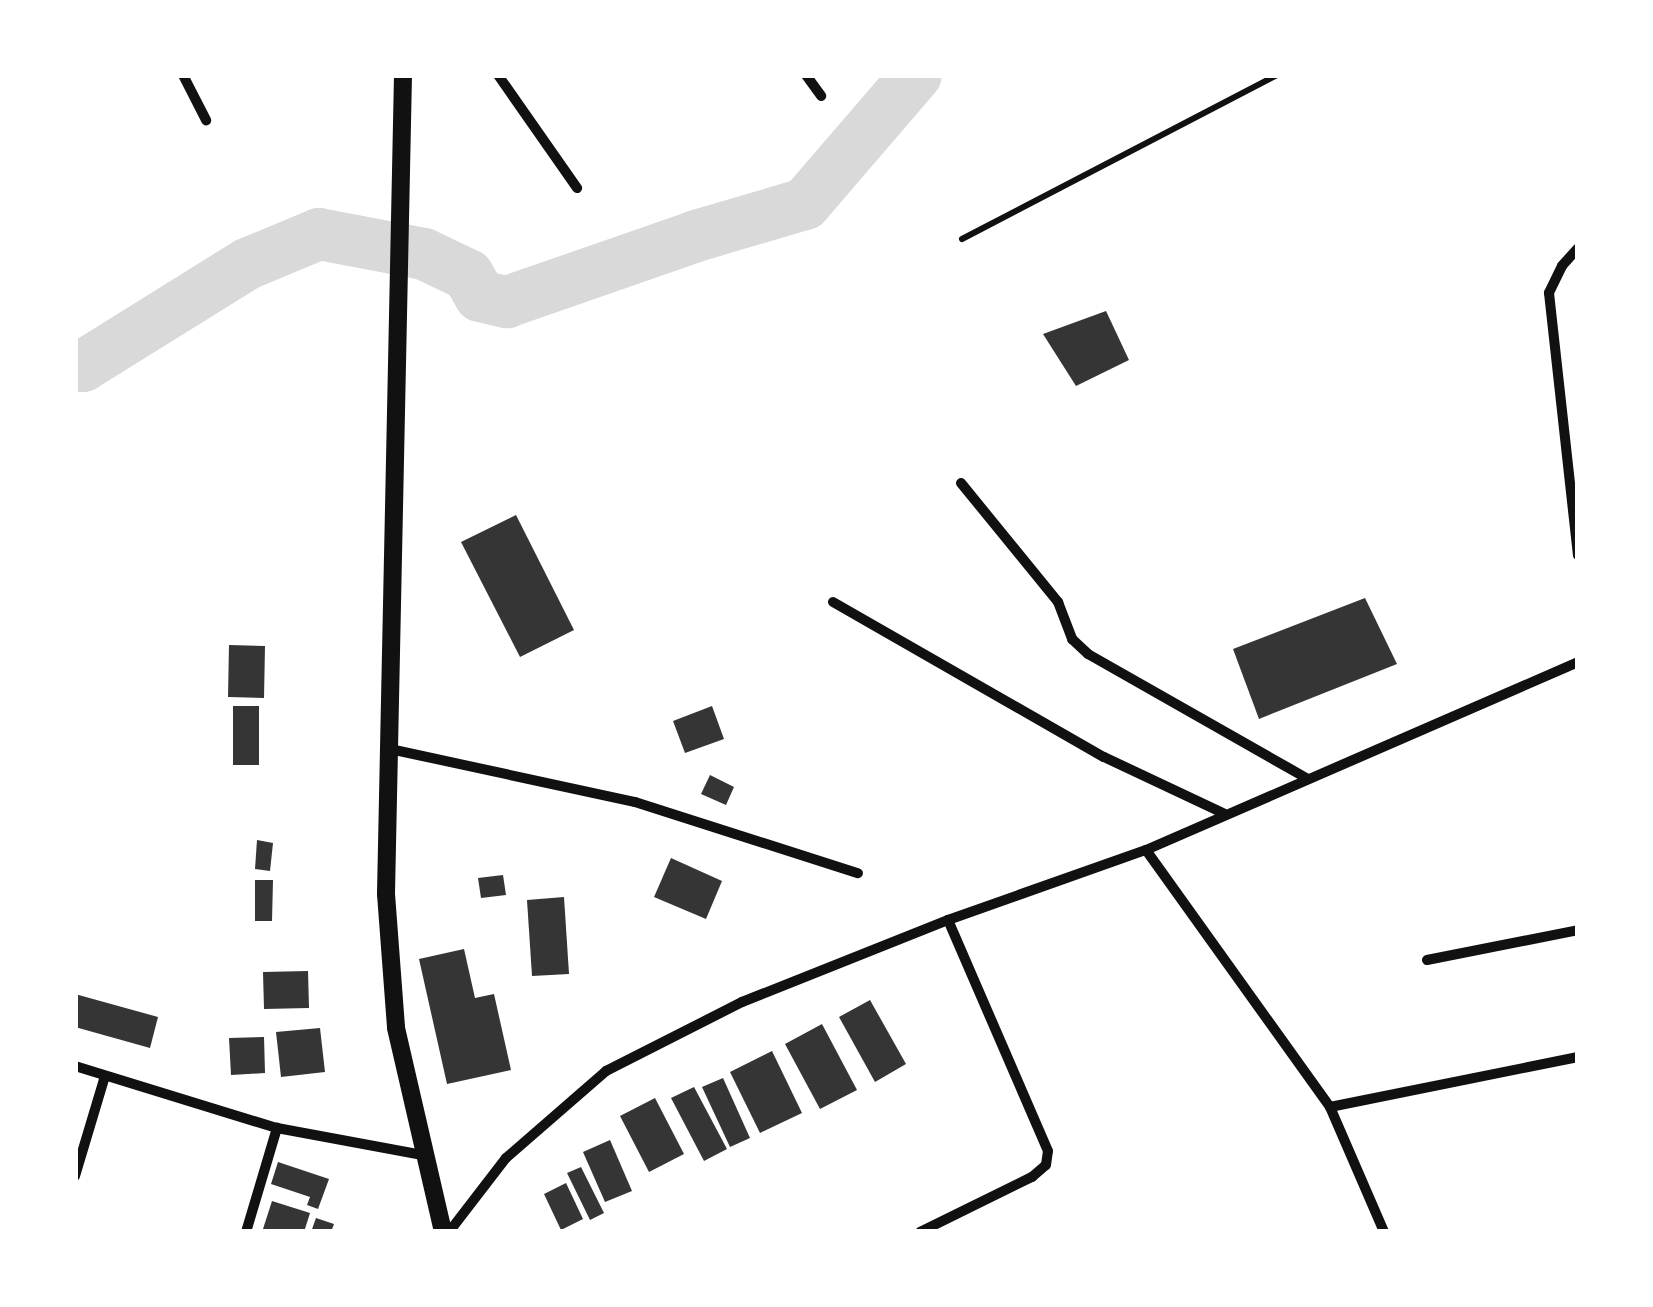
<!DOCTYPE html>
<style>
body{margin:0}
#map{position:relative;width:1653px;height:1307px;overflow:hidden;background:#fff;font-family:Quicksand,sans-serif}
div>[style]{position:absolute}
.river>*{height:52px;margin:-26px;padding:0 26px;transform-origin:26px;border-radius:26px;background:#d9d9d9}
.building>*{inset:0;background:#353535}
.service>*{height:6px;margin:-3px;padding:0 3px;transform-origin:3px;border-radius:3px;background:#111}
.minor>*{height:10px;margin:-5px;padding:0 5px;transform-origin:5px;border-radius:5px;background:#111}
.tertiary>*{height:18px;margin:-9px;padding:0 9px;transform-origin:9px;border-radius:9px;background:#111}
span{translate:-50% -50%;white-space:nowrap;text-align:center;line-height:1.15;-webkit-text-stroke:8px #fff;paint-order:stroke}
.frame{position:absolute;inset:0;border:78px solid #fff;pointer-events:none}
</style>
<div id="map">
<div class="river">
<i style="left:75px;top:366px;width:8px"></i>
<i style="left:83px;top:366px;width:193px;rotate:-31.9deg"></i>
<i style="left:247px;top:264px;width:78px;rotate:-22.6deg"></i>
<i style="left:319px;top:234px;width:107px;rotate:10.8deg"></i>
<i style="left:424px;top:254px;width:49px;rotate:25.5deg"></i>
<i style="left:468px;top:275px;width:24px;rotate:60deg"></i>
<i style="left:480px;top:296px;width:28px;rotate:13deg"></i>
<i style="left:507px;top:302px;width:200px;rotate:-19.2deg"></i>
<i style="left:696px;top:236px;width:114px;rotate:-16.4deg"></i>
<i style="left:805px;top:204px;width:170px;rotate:-49.3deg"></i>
</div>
<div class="building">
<i style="clip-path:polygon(1106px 311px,1129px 360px,1076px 386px,1043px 334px)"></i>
<i style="clip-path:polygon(516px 515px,574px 630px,520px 657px,461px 542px)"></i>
<i style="clip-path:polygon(1365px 598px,1397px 664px,1259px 719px,1233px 649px)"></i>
<i style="clip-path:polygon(229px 645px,265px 646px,264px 698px,228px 697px)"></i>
<i style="clip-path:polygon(233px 706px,259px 706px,259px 765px,233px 765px)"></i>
<i style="clip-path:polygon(712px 706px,724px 739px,685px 753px,673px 721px)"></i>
<i style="clip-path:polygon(710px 775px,734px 787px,726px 805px,701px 794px)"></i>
<i style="clip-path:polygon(257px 840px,273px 843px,270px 871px,255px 869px)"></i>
<i style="clip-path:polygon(671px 858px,722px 881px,706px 919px,654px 897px)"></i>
<i style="clip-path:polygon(503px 875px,506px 895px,481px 898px,478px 878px)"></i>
<i style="clip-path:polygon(255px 880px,273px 880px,272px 921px,255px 921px)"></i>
<i style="clip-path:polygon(564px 897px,569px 974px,532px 976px,527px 900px)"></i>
<i style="clip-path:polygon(464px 949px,475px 998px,494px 994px,511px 1070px,447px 1084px,419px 959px)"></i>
<i style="clip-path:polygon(308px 971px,309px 1008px,264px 1009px,263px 972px)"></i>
<i style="clip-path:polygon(75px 994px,158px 1017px,150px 1048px,75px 1027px)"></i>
<i style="clip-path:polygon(870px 1000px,906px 1064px,875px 1082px,839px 1017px)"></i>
<i style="clip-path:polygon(822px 1024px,857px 1090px,820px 1109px,785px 1044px)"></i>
<i style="clip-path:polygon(320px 1028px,325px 1072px,281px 1077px,276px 1032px)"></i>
<i style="clip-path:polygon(264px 1037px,265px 1073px,231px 1075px,229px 1038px)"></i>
<i style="clip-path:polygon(772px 1051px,802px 1113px,760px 1133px,730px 1072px)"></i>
<i style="clip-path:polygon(723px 1078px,750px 1138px,730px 1147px,702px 1087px)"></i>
<i style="clip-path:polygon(694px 1087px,727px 1149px,704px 1161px,671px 1098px)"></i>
<i style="clip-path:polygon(655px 1098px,684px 1154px,649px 1172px,620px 1116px)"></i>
<i style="clip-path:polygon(610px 1140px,632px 1191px,605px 1202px,583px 1152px)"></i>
<i style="clip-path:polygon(278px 1162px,329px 1179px,318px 1209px,307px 1205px,310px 1197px,271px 1184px)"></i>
<i style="clip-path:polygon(581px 1167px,604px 1213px,590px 1220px,567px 1173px)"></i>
<i style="clip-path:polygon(566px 1183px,583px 1219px,561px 1230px,544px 1194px)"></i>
<i style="clip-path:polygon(272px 1201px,310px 1213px,304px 1232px,262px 1232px)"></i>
<i style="clip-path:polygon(316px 1218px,334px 1224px,331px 1232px,311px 1232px)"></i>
</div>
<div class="service">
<i style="left:962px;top:239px;width:355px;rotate:-27.5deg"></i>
</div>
<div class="minor">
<i style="left:183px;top:75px;width:51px;rotate:62.9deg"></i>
<i style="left:498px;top:75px;width:138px;rotate:55deg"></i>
<i style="left:806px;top:75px;width:26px;rotate:54deg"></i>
<i style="left:1578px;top:248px;width:24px;rotate:132deg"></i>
<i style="left:1562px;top:266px;width:30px;rotate:116deg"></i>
<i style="left:1549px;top:293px;width:264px;rotate:83.7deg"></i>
<i style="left:961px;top:483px;width:154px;rotate:50.8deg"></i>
<i style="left:1058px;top:602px;width:40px;rotate:69deg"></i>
<i style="left:1072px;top:639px;width:22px;rotate:43deg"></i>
<i style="left:1088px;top:654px;width:251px;rotate:29.6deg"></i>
<i style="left:833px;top:602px;width:312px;rotate:29.8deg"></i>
<i style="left:1104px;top:757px;width:132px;rotate:25.2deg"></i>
<i style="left:390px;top:749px;width:251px;rotate:12.2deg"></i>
<i style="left:635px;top:802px;width:234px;rotate:17.7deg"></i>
<i style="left:1146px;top:850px;width:316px;rotate:54.4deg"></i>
<i style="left:1330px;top:1107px;width:136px;rotate:66.6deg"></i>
<i style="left:1427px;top:960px;width:154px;rotate:-11.2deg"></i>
<i style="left:75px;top:1066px;width:211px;rotate:17.1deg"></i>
<i style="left:277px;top:1128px;width:148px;rotate:10.5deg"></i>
<i style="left:1330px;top:1107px;width:253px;rotate:-11.4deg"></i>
<i style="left:75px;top:1176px;width:104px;rotate:-73.3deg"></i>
<i style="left:246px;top:1232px;width:109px;rotate:-73.4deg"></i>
<i style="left:449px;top:1232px;width:93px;rotate:-52.4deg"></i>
<i style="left:506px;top:1158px;width:133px;rotate:-41deg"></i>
<i style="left:606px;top:1071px;width:153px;rotate:-26.9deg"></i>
<i style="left:742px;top:1002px;width:222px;rotate:-21.7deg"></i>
<i style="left:948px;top:920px;width:210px;rotate:-19.5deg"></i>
<i style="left:1146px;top:850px;width:471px;rotate:-23.5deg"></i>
<i style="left:920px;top:1232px;width:125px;rotate:-26.2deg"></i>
<i style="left:1032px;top:1177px;width:18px;rotate:-41deg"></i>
<i style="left:1046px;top:1165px;width:14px;rotate:-82deg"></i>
<i style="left:1048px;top:1151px;width:252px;rotate:-113.4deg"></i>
</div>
<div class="tertiary">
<i style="left:403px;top:75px;width:819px;rotate:91.19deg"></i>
<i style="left:386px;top:894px;width:134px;rotate:85.7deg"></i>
<i style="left:396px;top:1028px;width:209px;rotate:77deg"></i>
</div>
<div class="frame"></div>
</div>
